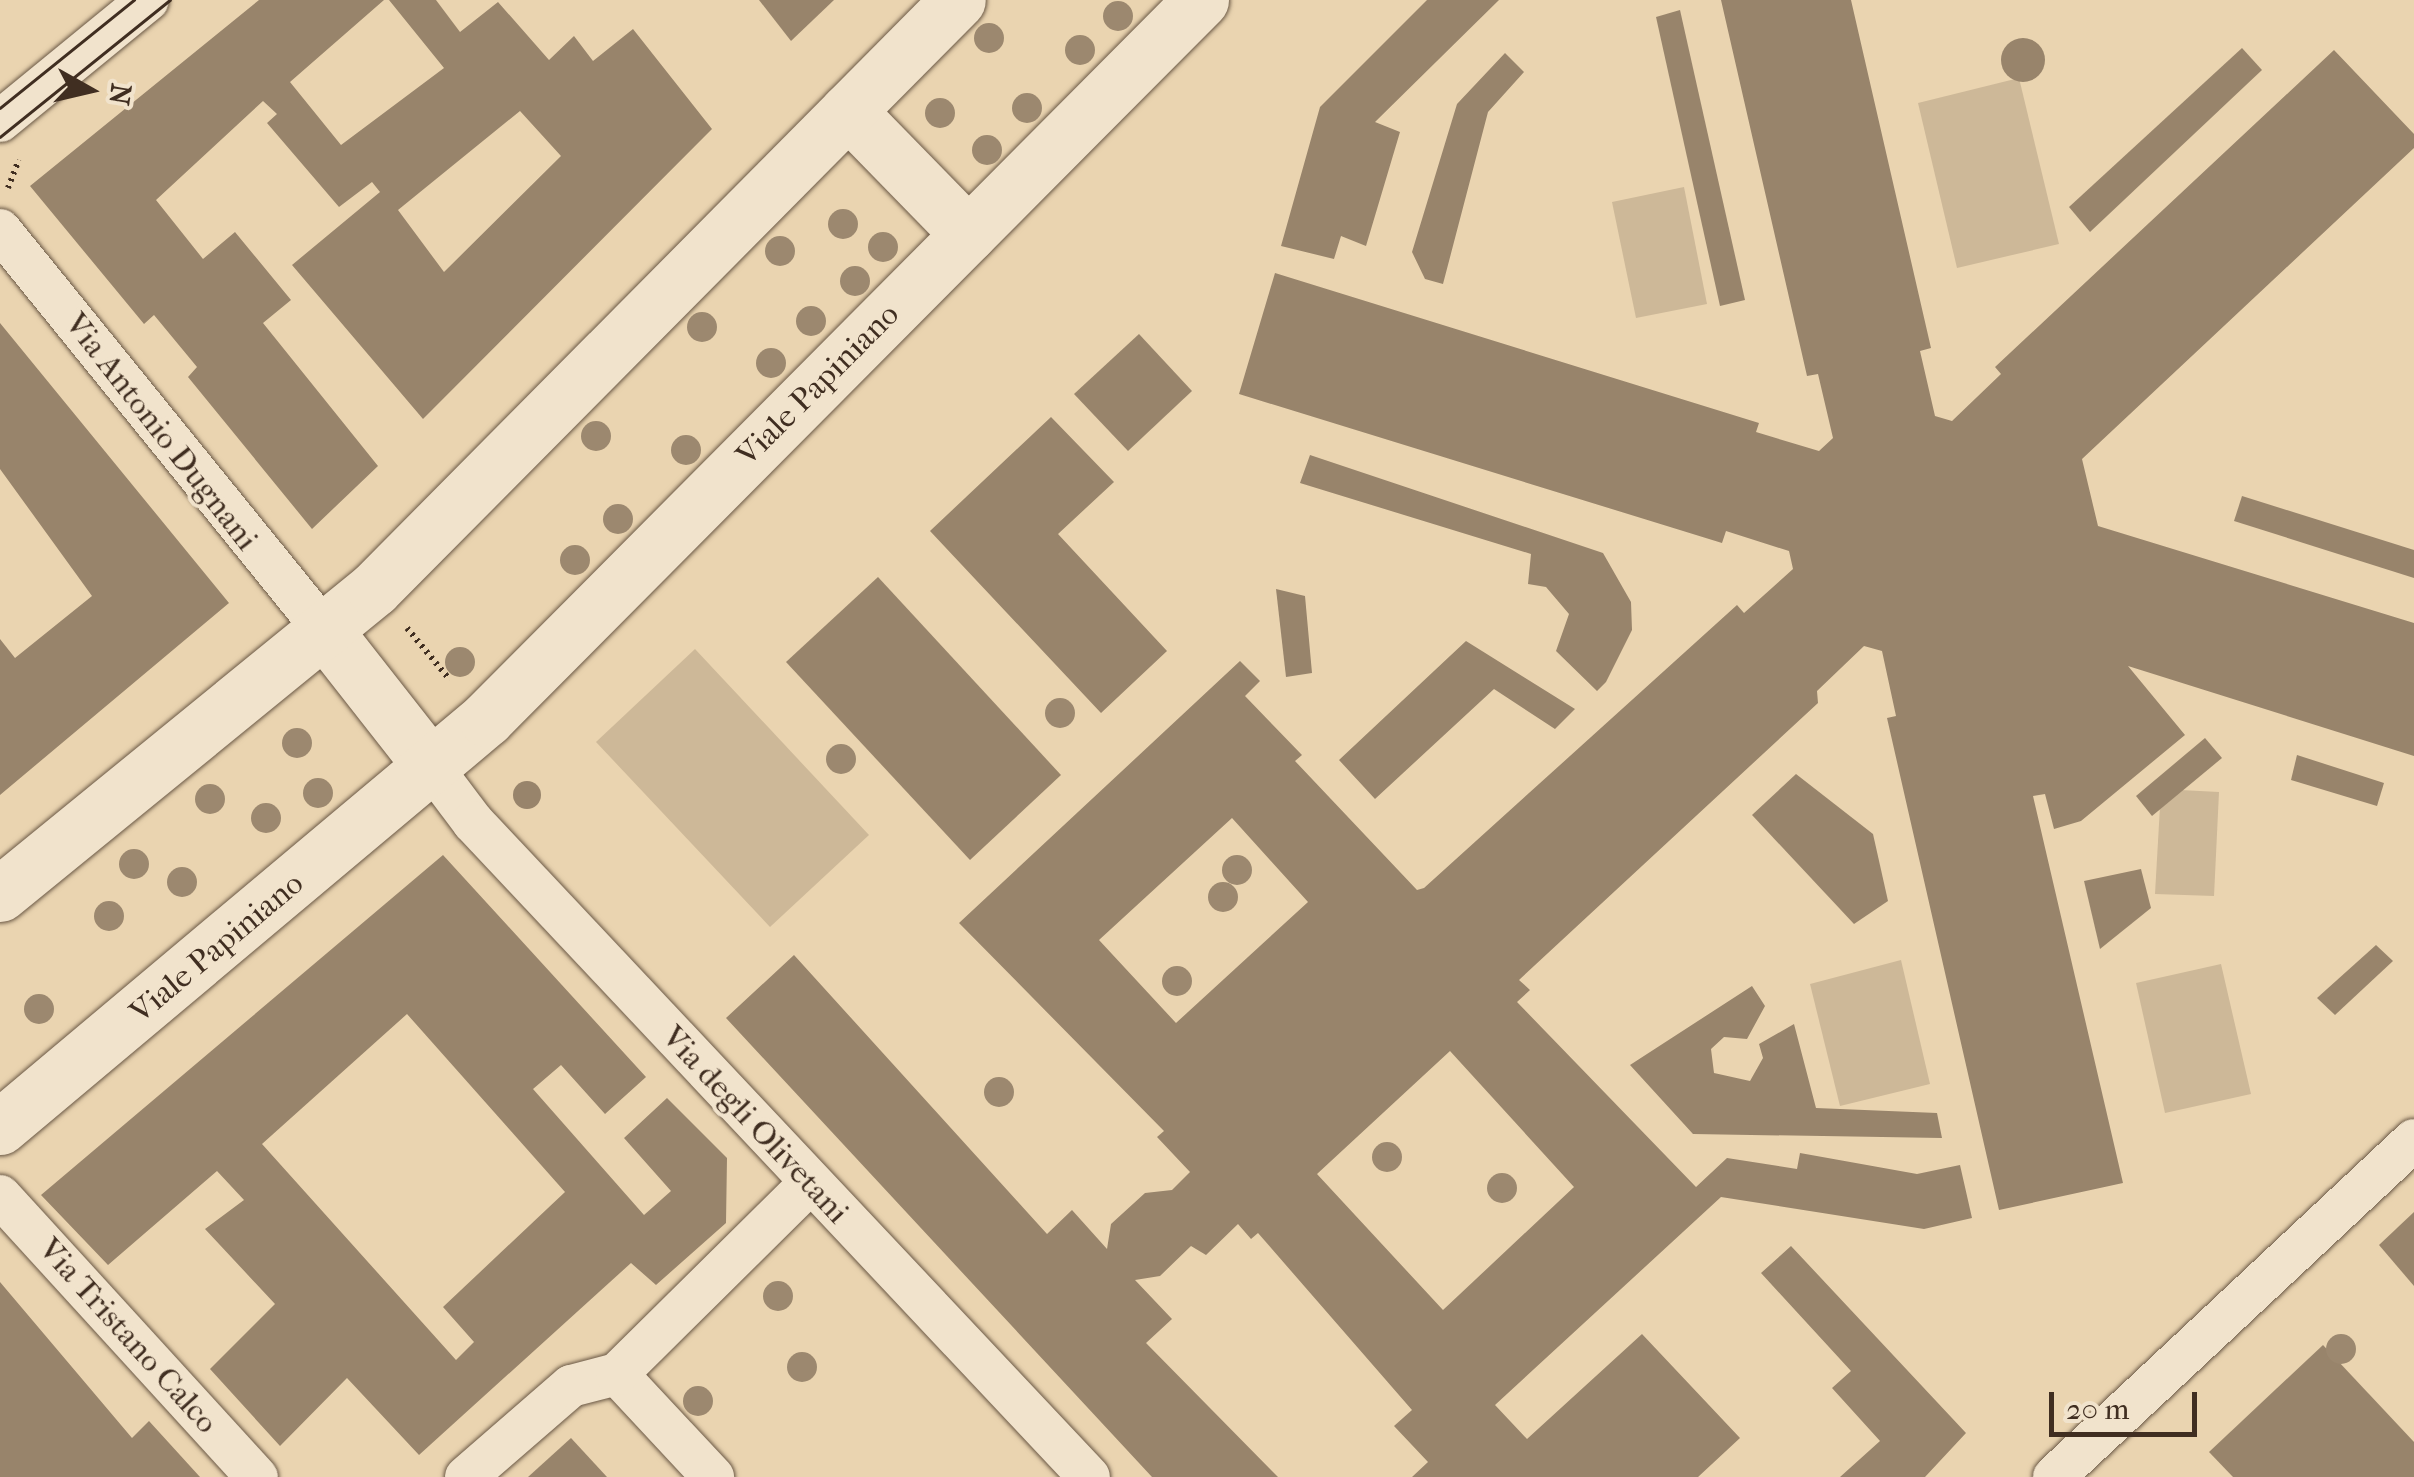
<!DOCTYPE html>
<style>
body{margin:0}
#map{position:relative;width:2414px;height:1477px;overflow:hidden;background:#ead4b0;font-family:"IM FELL French Canon",serif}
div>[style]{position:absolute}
.green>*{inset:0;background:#cdb898}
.building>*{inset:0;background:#98846b}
.round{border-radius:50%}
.path>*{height:6px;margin-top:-3px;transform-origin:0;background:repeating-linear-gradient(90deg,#402e21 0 2.5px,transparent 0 7.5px)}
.roads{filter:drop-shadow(0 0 2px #6a5845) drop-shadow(0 0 2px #6a5845)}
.street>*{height:42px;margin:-21px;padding:0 21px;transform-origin:21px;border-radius:21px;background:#f1e3cc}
.secondary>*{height:55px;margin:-27.5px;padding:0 27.5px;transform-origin:27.5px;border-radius:27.5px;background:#f1e3cc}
.tram>*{height:2.5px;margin:-1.25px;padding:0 1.25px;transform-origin:1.25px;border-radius:1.25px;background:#402e21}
.trees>*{width:30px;height:30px;margin:-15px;border-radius:50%;background:#9c886f}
span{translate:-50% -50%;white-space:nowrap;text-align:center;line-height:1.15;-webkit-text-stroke:8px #f1e3cc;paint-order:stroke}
.street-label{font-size:32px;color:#402e21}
.north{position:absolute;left:40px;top:40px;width:100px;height:100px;-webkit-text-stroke:8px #f1e3cc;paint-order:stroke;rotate:98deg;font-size:28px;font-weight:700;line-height:40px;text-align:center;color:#402e21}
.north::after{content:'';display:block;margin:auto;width:35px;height:45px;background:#402e21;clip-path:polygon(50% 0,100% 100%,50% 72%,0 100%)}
.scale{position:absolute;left:2049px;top:1392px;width:148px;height:45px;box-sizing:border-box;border:5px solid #402e21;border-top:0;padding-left:12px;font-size:30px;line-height:35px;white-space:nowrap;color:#402e21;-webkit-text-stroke:8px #f1e3cc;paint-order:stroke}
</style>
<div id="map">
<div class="green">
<i style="clip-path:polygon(2019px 78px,2059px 244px,1957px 268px,1918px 103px)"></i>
<i style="clip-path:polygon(1684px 187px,1707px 304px,1636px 318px,1612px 202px)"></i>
<i style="clip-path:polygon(695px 649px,869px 835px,770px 927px,596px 742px)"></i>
<i style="clip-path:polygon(2161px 789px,2219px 792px,2214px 896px,2155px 894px)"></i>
<i style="clip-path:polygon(1901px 960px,1930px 1084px,1840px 1106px,1810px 984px)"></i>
<i style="clip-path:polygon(2221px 964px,2251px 1094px,2165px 1113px,2136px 983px)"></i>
</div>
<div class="building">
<i style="clip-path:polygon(evenodd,259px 0,384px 0,290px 82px,341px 145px,444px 68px,389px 0,436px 0,460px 32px,498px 2px,549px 60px,574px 36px,593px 61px,633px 29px,712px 129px,423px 419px,292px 265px,380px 192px,372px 182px,339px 207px,267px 123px,277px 114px,263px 101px,156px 200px,203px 259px,235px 232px,291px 300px,263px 323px,378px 466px,312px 529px,188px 377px,197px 367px,154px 315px,144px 324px,30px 186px,259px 0,520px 111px,561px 156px,444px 272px,398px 210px,520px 111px)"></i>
<i style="clip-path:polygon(759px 0,834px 0,791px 41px)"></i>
<i style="clip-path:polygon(1427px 0,1499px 0,1375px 122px,1400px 132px,1366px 246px,1341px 236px,1334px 259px,1281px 246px,1320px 107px)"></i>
<i style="clip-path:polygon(evenodd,1721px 0,1851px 0,1931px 348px,1920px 351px,1935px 416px,1952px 421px,2001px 374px,1995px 367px,2334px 50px,2414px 134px,2414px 148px,2082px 459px,2098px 526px,2414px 623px,2414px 756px,2128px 666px,2185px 735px,2081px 821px,2054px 829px,2045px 794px,2033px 796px,2123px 1183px,1999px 1210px,1887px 718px,1896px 716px,1882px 651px,1864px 646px,1817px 691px,1818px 703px,1519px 980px,1530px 990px,1517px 1002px,1696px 1187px,1727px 1158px,1797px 1169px,1800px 1153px,1917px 1174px,1960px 1165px,1972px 1218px,1924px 1229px,1721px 1197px,1495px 1405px,1527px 1439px,1642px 1334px,1740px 1438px,1698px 1477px,1412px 1477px,1428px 1462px,1394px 1426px,1412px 1410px,1258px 1233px,1251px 1239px,1238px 1224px,1206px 1255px,1191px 1246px,1160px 1276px,1135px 1280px,1172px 1319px,1146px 1343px,1278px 1477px,1152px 1477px,726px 1018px,794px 955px,1047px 1234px,1072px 1210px,1107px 1249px,1111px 1224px,1145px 1193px,1172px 1190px,1190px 1172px,1157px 1137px,1164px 1131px,959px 923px,1240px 661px,1260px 681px,1245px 696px,1302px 755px,1295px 761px,1417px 890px,1424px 888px,1737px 605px,1744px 613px,1793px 569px,1789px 551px,1726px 531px,1722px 543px,1239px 394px,1275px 273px,1759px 423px,1756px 432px,1819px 451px,1833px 438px,1818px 374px,1807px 376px,1721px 0,1232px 818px,1308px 902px,1176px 1023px,1099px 940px,1232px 818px,1721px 0,1450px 1051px,1574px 1187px,1443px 1310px,1317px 1174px,1450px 1051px)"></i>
<i style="clip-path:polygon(1680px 10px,1745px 300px,1720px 306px,1656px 17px)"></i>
<i class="round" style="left:2001px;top:38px;width:44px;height:44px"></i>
<i style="clip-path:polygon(2242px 48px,2262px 70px,2090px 232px,2069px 207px)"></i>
<i style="clip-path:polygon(1505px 53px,1524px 72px,1488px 112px,1443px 284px,1425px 279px,1412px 252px,1457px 104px)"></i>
<i style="clip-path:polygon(0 323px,229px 603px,0 795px,0 639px,15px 658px,92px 596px,0 469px)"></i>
<i style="clip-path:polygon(1139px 334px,1192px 391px,1128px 451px,1074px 394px)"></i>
<i style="clip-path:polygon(1051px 417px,1114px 482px,1058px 534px,1167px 651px,1101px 713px,930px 531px)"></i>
<i style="clip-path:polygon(1310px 455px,1603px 553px,1631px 602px,1632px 630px,1606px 682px,1597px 691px,1556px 651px,1569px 614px,1546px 587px,1528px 584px,1531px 554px,1300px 483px)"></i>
<i style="clip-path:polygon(2242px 496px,2414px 550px,2414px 578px,2234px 521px)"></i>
<i style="clip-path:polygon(878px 577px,1061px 775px,970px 860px,786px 662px)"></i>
<i style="clip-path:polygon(1276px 589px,1305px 596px,1312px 673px,1286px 677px)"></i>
<i style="clip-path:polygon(1466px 641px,1575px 709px,1555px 729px,1494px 689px,1375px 799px,1339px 760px)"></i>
<i style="clip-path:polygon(2205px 738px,2222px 758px,2152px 816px,2136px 796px)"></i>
<i style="clip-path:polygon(2297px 755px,2384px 783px,2377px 806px,2291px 780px)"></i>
<i style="clip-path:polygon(1796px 774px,1873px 834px,1888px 901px,1854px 924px,1752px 815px)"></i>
<i class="round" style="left:513px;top:781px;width:28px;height:28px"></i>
<i style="clip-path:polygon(evenodd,443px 855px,646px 1077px,605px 1114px,561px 1065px,533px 1089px,644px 1215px,671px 1191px,624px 1138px,667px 1098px,727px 1158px,726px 1223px,656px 1285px,631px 1263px,419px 1455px,347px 1378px,280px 1446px,210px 1369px,275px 1304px,205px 1229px,244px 1200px,217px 1171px,108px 1265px,41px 1195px,443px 855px,407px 1014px,565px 1192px,443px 1307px,474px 1342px,456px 1360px,262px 1144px,407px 1014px)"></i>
<i style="clip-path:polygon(2141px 869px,2151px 908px,2100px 949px,2084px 881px)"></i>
<i style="clip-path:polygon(2376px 945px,2393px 961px,2335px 1015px,2317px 998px)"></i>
<i style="clip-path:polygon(1752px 986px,1765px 1006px,1747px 1039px,1724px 1037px,1711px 1049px,1714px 1073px,1750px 1081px,1763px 1058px,1759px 1044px,1794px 1024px,1816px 1108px,1937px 1113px,1942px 1138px,1693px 1134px,1630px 1065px)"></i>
<i style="clip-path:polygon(2414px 1212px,2414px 1286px,2379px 1245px)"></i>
<i style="clip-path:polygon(1791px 1246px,1966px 1433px,1925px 1477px,1840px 1477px,1880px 1441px,1832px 1388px,1851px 1371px,1761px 1273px)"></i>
<i style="clip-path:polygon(0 1282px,132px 1438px,149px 1421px,200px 1477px,0 1477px)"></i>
<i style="clip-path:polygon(2323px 1345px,2414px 1442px,2414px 1477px,2233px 1477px,2209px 1452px)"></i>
<i style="clip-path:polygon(571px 1438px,607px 1477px,528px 1477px)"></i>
</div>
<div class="path">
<i style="left:8px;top:188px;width:30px;rotate:-69deg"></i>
<i style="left:407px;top:628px;width:67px;rotate:50.4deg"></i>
</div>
<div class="roads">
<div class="street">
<i style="left:0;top:121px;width:191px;rotate:-39.3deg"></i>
<i style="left:0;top:230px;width:516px;rotate:50.98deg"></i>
<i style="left:430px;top:765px;width:71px;rotate:53deg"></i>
<i style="left:473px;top:822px;width:899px;rotate:46.76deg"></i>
<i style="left:0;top:1196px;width:381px;rotate:47.6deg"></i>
<i style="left:617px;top:1374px;width:141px;rotate:47deg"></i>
<i style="left:466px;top:1477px;width:139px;rotate:-40.9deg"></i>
<i style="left:571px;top:1386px;width:48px;rotate:-14.6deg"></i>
<i style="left:617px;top:1374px;width:270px;rotate:-44.7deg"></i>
<i style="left:2054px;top:1477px;width:493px;rotate:-43.1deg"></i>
</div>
<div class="secondary">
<i style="left:848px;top:111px;width:172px;rotate:45.7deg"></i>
<i style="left:325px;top:631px;width:170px;rotate:51.9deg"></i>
<i style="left:0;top:894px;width:483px;rotate:-39.2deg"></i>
<i style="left:374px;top:589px;width:829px;rotate:-45.24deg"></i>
<i style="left:0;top:1127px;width:635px;rotate:-40.01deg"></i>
<i style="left:486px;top:719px;width:1014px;rotate:-45.16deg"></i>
</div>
</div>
<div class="tram">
<i style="left:0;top:108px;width:172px;rotate:-38.9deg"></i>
<i style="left:0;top:137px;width:218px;rotate:-38.9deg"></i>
</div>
<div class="trees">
<i style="left:1118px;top:16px"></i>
<i style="left:989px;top:38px"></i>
<i style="left:1080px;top:50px"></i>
<i style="left:1027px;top:108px"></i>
<i style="left:940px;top:113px"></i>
<i style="left:987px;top:150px"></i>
<i style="left:843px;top:224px"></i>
<i style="left:883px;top:247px"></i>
<i style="left:780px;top:251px"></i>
<i style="left:855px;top:281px"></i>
<i style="left:811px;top:321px"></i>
<i style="left:702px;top:327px"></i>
<i style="left:771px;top:363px"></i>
<i style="left:596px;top:436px"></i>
<i style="left:686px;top:450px"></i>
<i style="left:618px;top:519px"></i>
<i style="left:575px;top:560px"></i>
<i style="left:460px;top:662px"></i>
<i style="left:1060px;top:713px"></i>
<i style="left:297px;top:743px"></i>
<i style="left:841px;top:759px"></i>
<i style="left:318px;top:793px"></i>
<i style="left:210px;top:799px"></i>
<i style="left:266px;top:818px"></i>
<i style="left:134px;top:864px"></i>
<i style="left:1237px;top:870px"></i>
<i style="left:182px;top:882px"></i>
<i style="left:1223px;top:897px"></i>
<i style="left:109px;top:916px"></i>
<i style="left:1177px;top:981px"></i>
<i style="left:39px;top:1009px"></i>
<i style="left:999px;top:1092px"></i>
<i style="left:1387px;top:1157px"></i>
<i style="left:1502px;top:1188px"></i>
<i style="left:778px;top:1296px"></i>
<i style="left:2341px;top:1349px"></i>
<i style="left:802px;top:1367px"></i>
<i style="left:698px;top:1401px"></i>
</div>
<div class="street-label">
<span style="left:818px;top:385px;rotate:-45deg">Viale Papiniano</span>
<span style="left:161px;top:432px;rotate:52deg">Via Antonio Dugnani</span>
<span style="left:217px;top:948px;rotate:-40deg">Viale Papiniano</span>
<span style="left:755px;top:1125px;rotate:47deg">Via degli Olivetani</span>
<span style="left:128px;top:1336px;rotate:48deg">Via Tristano Calco</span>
</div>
<div class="north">N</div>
<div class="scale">20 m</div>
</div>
